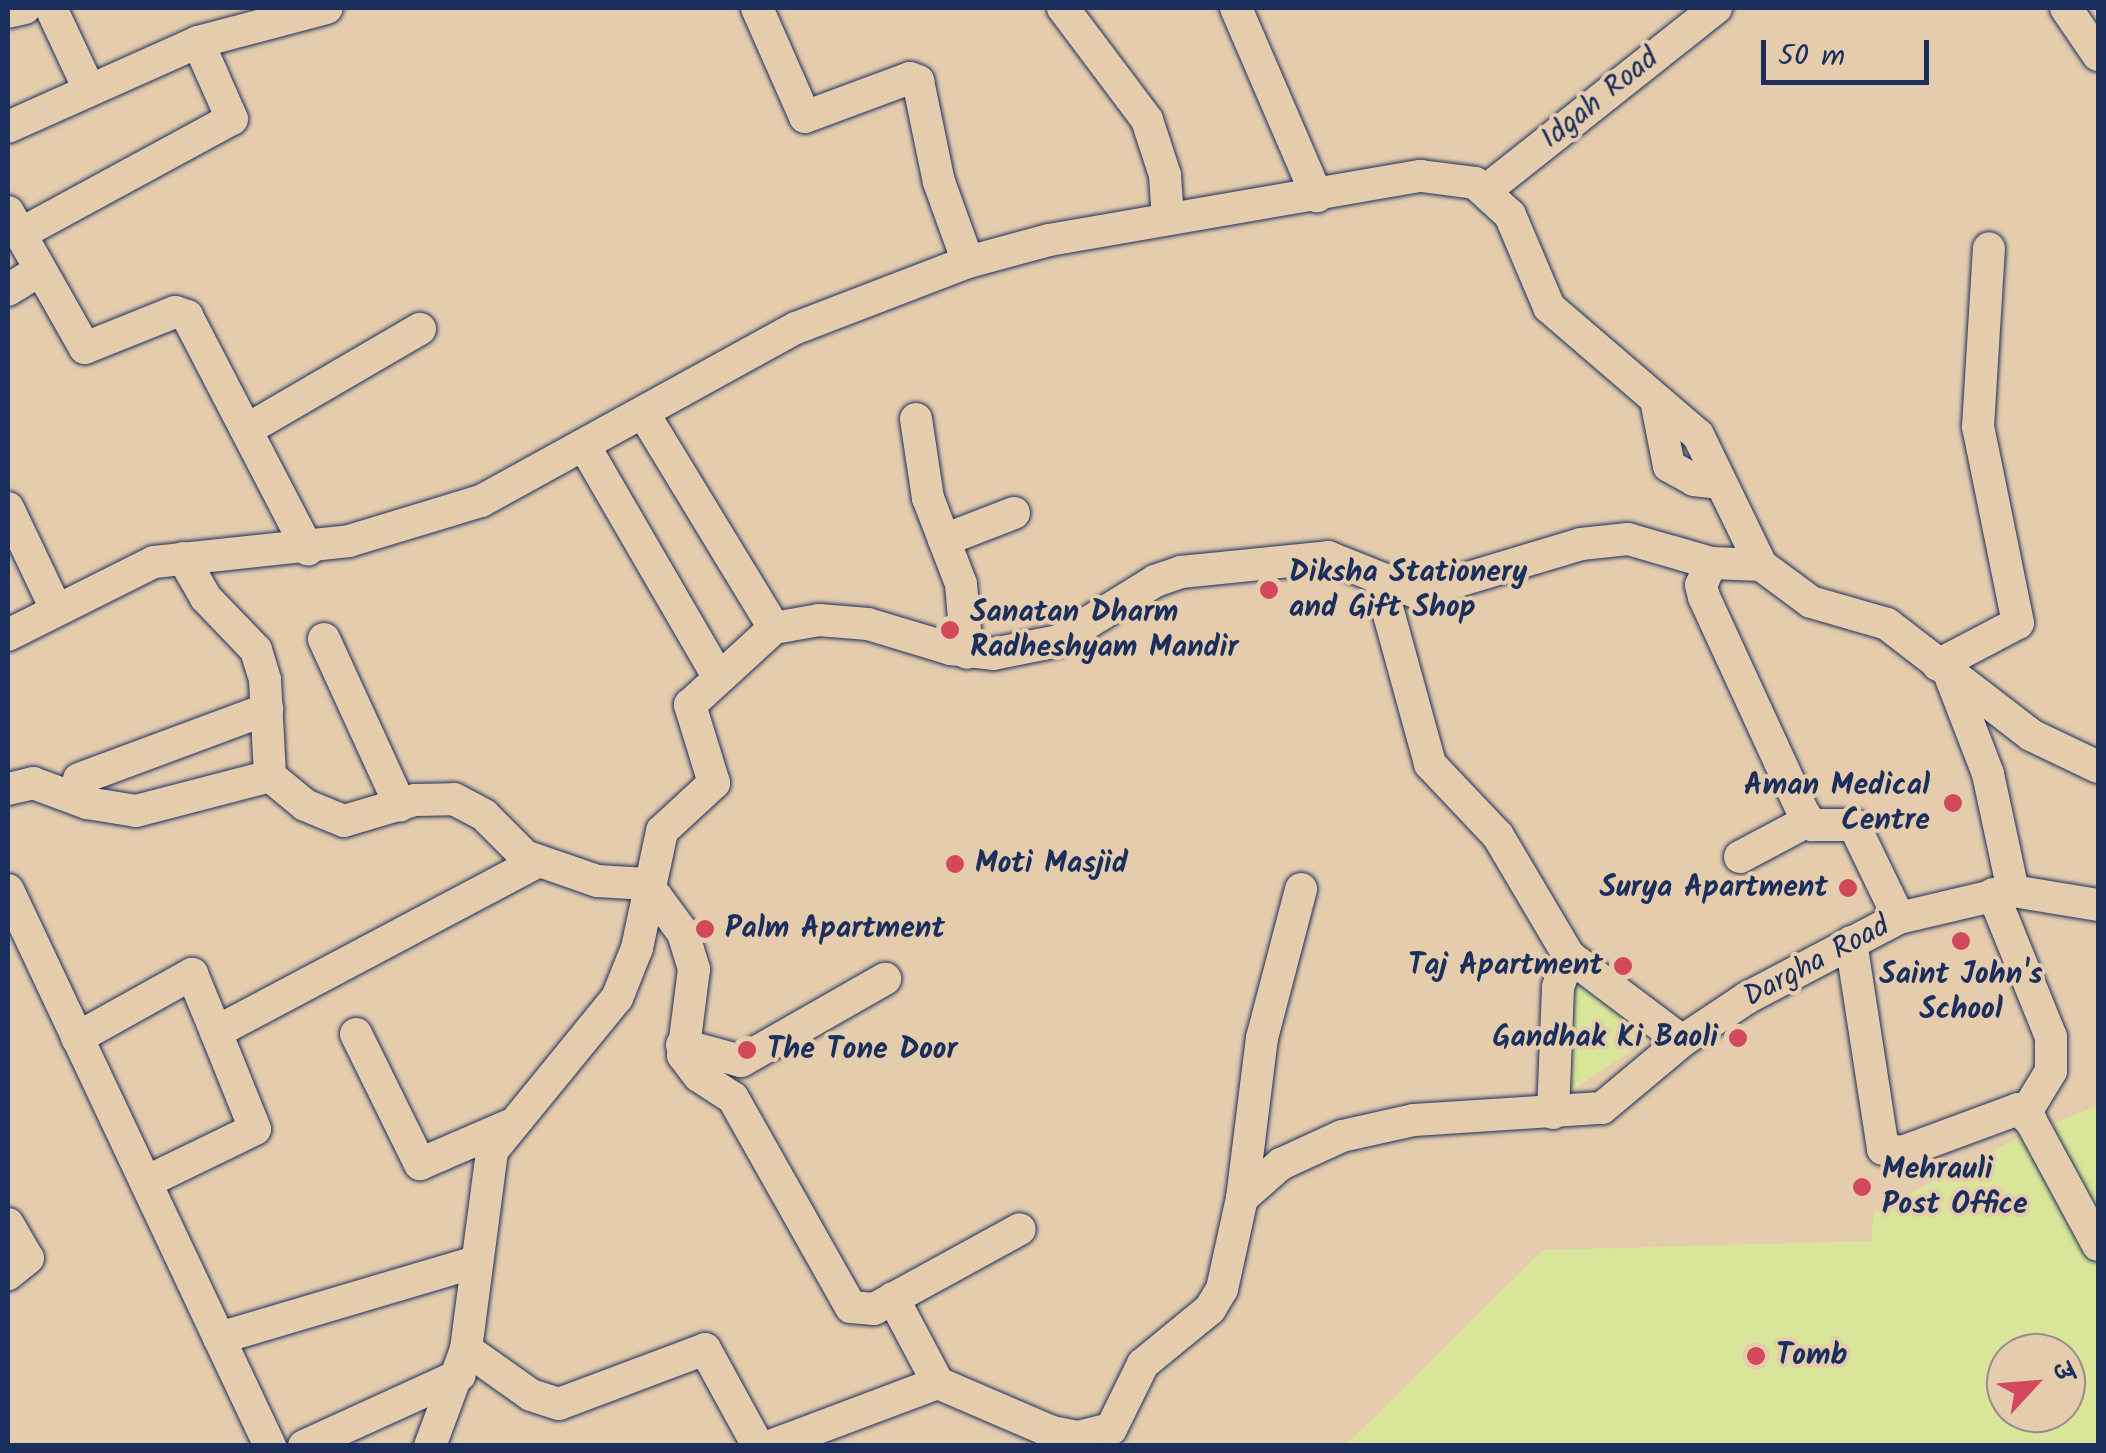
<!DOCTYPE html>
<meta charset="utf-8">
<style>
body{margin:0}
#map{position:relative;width:2106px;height:1453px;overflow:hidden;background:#e5ccad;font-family:Kalam,"Playpen Sans Deva",sans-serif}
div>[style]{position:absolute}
.green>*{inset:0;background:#d9e598}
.roads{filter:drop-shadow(0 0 2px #1b2f5e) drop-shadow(0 0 2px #1b2f5e)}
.minor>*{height:32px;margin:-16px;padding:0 16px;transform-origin:16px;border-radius:16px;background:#e5ccad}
.dots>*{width:28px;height:28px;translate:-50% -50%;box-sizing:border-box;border:5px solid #e5ccad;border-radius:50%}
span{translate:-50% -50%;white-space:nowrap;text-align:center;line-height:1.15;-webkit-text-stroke:8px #e5ccad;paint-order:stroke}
.street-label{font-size:30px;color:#1b2f5e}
.poi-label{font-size:30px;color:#1b2f5e;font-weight:700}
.left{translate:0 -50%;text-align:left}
.right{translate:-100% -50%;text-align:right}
.frame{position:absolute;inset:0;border:10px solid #1b2f5e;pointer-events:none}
.north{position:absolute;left:1986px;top:1333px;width:100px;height:100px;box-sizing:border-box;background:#e5ccad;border:2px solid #948d8d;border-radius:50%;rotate:64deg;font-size:28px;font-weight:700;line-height:40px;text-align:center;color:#1b2f5e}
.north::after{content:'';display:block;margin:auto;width:35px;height:45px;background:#d1495b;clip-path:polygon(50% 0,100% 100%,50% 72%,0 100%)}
.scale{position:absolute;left:1761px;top:40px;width:168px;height:45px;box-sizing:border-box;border:5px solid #1b2f5e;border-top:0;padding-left:12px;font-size:30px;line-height:35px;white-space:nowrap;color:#1b2f5e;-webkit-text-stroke:8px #e5ccad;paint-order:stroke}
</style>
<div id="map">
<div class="green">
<i style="clip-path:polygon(1565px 972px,1662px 1031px,1557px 1100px)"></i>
<i style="clip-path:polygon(evenodd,2098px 1106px,2098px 1445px,1345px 1446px,1543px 1250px,1871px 1241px,1874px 1212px,2025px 1134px,2098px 1106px,2006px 1353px,2066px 1353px,2066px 1413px,2006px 1413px,2006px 1353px)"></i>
</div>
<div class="roads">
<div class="minor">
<i style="left:51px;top:8px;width:89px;rotate:64.9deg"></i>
<i style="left:757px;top:8px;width:119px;rotate:66.2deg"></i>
<i style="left:805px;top:117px;width:112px;rotate:-20.4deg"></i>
<i style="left:910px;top:78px;width:9px;rotate:21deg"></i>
<i style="left:918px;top:81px;width:103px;rotate:78.3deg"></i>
<i style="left:939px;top:182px;width:85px;rotate:70.1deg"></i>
<i style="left:1063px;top:8px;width:140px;rotate:53.1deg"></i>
<i style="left:1147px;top:120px;width:58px;rotate:71.9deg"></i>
<i style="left:1165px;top:175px;width:44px;rotate:86.1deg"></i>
<i style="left:1236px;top:8px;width:205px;rotate:66.7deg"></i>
<i style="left:2066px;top:8px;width:57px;rotate:55.8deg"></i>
<i style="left:8px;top:12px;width:17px;rotate:-13deg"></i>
<i style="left:8px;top:127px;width:208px;rotate:-24.1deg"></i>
<i style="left:198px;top:42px;width:133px;rotate:-14.8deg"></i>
<i style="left:1485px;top:191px;width:295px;rotate:-38.4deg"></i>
<i style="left:8px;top:212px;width:156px;rotate:60.5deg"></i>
<i style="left:85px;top:348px;width:97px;rotate:-21.8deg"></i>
<i style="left:175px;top:312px;width:13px;rotate:18deg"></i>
<i style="left:187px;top:316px;width:263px;rotate:62.6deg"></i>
<i style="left:20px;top:234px;width:241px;rotate:-28.5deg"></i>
<i style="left:232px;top:119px;width:84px;rotate:-113.8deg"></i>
<i style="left:8px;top:290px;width:38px;rotate:-32deg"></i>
<i style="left:1657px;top:405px;width:62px;rotate:78.9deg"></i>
<i style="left:1669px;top:466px;width:29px;rotate:29deg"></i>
<i style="left:1694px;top:480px;width:24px;rotate:7deg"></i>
<i style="left:644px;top:414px;width:250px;rotate:58.7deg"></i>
<i style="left:916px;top:419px;width:80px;rotate:81.4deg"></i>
<i style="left:928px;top:498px;width:92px;rotate:69deg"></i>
<i style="left:961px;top:584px;width:69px;rotate:85deg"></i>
<i style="left:248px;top:429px;width:199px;rotate:-30.2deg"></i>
<i style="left:585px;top:447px;width:265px;rotate:59.9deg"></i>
<i style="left:8px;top:508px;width:110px;rotate:64.6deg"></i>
<i style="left:944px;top:540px;width:75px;rotate:-21.1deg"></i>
<i style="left:183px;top:558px;width:46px;rotate:60.1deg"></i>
<i style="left:206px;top:598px;width:72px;rotate:46.1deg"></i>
<i style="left:256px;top:650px;width:31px;rotate:73deg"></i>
<i style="left:265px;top:680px;width:96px;rotate:87deg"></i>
<i style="left:270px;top:776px;width:45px;rotate:39.6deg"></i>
<i style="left:305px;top:805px;width:42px;rotate:22.3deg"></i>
<i style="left:344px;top:821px;width:74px;rotate:-16.5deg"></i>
<i style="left:415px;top:800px;width:39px;rotate:-1deg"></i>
<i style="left:454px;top:799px;width:34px;rotate:28deg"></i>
<i style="left:484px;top:815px;width:58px;rotate:45deg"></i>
<i style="left:525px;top:856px;width:76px;rotate:19.1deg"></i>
<i style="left:597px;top:881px;width:50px;rotate:3.4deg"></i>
<i style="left:647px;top:884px;width:61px;rotate:53.7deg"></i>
<i style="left:683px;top:933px;width:38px;rotate:73deg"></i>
<i style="left:694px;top:969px;width:87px;rotate:97.3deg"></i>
<i style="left:683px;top:1055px;width:26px;rotate:53deg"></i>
<i style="left:699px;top:1076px;width:40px;rotate:32.9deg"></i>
<i style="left:733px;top:1098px;width:240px;rotate:60.6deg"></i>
<i style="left:851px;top:1307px;width:23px;rotate:5deg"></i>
<i style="left:874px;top:1309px;width:166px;rotate:-28.7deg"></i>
<i style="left:1711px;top:563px;width:24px;rotate:114deg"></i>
<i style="left:1701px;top:585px;width:12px;rotate:76deg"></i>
<i style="left:1704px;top:597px;width:239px;rotate:65.3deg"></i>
<i style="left:1804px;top:814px;width:14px;rotate:54deg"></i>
<i style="left:1812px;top:825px;width:42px"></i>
<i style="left:1854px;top:825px;width:103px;rotate:64.2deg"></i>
<i style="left:1380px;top:582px;width:189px;rotate:74.6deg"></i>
<i style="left:1430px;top:764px;width:99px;rotate:46.6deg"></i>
<i style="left:1498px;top:836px;width:139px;rotate:59.4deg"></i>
<i style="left:1569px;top:956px;width:141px;rotate:37deg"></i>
<i style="left:8px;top:635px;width:163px;rotate:-26.6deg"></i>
<i style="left:154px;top:562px;width:196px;rotate:-6.1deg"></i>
<i style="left:349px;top:541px;width:138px;rotate:-16.9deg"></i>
<i style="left:481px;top:501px;width:359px;rotate:-28.8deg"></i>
<i style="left:796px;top:328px;width:184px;rotate:-21deg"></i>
<i style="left:968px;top:262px;width:84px;rotate:-15.2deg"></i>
<i style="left:1049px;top:240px;width:377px;rotate:-9.8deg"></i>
<i style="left:1421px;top:176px;width:54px;rotate:7.4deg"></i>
<i style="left:1475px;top:183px;width:47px;rotate:42.4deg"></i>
<i style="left:1510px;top:215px;width:100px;rotate:67deg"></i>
<i style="left:1549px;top:307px;width:196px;rotate:40.7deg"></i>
<i style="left:1698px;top:435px;width:144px;rotate:64.1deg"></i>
<i style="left:324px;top:639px;width:183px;rotate:65.4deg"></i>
<i style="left:1938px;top:665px;width:90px;rotate:-27.7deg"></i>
<i style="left:2018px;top:623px;width:200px;rotate:-101.5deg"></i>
<i style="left:1978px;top:427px;width:179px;rotate:-86.5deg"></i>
<i style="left:1951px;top:678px;width:103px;rotate:68.9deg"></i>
<i style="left:1988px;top:774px;width:120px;rotate:77.9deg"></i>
<i style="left:79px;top:779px;width:201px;rotate:-20.4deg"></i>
<i style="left:8px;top:789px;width:26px;rotate:-13deg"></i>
<i style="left:33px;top:783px;width:58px;rotate:20.3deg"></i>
<i style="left:87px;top:803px;width:50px;rotate:9.3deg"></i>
<i style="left:136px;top:811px;width:138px;rotate:-14.6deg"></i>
<i style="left:1740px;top:857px;width:77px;rotate:-27.9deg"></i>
<i style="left:8px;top:890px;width:615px;rotate:64.77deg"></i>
<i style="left:1993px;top:894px;width:154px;rotate:67.9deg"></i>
<i style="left:2051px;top:1037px;width:34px;rotate:90deg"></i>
<i style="left:2051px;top:1071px;width:50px;rotate:121.2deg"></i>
<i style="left:1851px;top:942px;width:209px;rotate:81.2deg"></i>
<i style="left:1883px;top:1149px;width:19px;rotate:9deg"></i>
<i style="left:1902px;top:1152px;width:124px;rotate:-20.3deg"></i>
<i style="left:2018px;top:1109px;width:18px;rotate:43deg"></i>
<i style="left:2031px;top:1121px;width:141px;rotate:61.6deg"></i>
<i style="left:356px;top:1034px;width:145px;rotate:63.8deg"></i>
<i style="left:420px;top:1164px;width:96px;rotate:-23.4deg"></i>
<i style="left:77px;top:1038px;width:132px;rotate:-29.1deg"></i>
<i style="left:192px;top:974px;width:63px;rotate:67.5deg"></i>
<i style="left:682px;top:1045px;width:61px;rotate:15.2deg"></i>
<i style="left:741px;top:1061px;width:166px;rotate:-29.7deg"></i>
<i style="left:1553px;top:1113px;width:126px;rotate:-87.7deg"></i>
<i style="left:1558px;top:987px;width:33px;rotate:-70deg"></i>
<i style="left:146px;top:1182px;width:121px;rotate:-25.9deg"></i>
<i style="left:255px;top:1129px;width:105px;rotate:-111.9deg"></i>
<i style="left:216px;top:1032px;width:365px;rotate:-27.9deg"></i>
<i style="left:1242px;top:1198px;width:161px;rotate:-82.9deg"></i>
<i style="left:1262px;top:1038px;width:154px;rotate:-75.3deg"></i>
<i style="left:8px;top:1224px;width:39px;rotate:60deg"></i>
<i style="left:28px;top:1258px;width:26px;rotate:141deg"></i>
<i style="left:893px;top:1298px;width:96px;rotate:62.1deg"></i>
<i style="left:219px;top:1338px;width:267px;rotate:-16.5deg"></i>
<i style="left:466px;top:1349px;width:80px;rotate:35.3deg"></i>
<i style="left:531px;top:1395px;width:29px;rotate:18deg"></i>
<i style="left:559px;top:1404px;width:156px;rotate:-20.6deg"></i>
<i style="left:705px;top:1349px;width:111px;rotate:61.3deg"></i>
<i style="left:304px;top:1446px;width:171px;rotate:-24.5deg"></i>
<i style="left:430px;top:1446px;width:103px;rotate:-69.6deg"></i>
<i style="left:466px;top:1349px;width:200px;rotate:-82.5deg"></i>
<i style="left:492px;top:1151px;width:198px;rotate:-50.8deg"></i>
<i style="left:617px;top:998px;width:54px;rotate:-68.2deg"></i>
<i style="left:637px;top:948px;width:120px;rotate:-77.9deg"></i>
<i style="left:662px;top:831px;width:71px;rotate:-42.7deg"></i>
<i style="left:714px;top:783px;width:82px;rotate:-107.1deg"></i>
<i style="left:690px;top:705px;width:114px;rotate:-42.5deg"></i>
<i style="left:774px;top:628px;width:46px;rotate:-10.1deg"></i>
<i style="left:819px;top:620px;width:49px;rotate:4.7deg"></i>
<i style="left:868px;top:624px;width:87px;rotate:16.8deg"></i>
<i style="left:951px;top:649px;width:42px;rotate:6.8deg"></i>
<i style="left:993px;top:654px;width:66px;rotate:-11.3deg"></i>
<i style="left:1058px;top:641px;width:114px;rotate:-31.7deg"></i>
<i style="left:1155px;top:581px;width:28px;rotate:-19deg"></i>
<i style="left:1181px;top:572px;width:148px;rotate:-5.8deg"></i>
<i style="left:1328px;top:557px;width:97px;rotate:21.8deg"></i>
<i style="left:1418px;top:593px;width:170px;rotate:-16.7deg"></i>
<i style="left:1581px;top:544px;width:47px;rotate:-6.1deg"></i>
<i style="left:1628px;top:539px;width:86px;rotate:16.1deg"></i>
<i style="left:1711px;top:563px;width:50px;rotate:2.3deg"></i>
<i style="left:1761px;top:565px;width:62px;rotate:36.5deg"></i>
<i style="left:1811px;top:602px;width:79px;rotate:16.1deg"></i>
<i style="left:1887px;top:624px;width:182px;rotate:37.6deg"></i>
<i style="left:2031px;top:735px;width:74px;rotate:25.5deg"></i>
<i style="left:770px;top:1446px;width:179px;rotate:-20.6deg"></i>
<i style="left:938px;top:1383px;width:124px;rotate:23.3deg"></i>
<i style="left:1052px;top:1432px;width:26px;rotate:11deg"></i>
<i style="left:1078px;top:1437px;width:34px;rotate:-14deg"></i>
<i style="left:1111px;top:1429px;width:72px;rotate:-63.8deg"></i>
<i style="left:1143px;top:1364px;width:87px;rotate:-39.4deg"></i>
<i style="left:1210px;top:1309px;width:23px;rotate:-59deg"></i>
<i style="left:1222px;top:1289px;width:93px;rotate:-77.6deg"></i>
<i style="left:1242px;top:1198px;width:52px;rotate:-41.1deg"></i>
<i style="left:1281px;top:1164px;width:67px;rotate:-24.7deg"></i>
<i style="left:1342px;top:1136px;width:74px;rotate:-12.5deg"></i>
<i style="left:1414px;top:1120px;width:188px;rotate:-3.7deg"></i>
<i style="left:1602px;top:1108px;width:104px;rotate:-39.9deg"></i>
<i style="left:1682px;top:1041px;width:78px;rotate:-33.5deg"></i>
<i style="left:1747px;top:998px;width:172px;rotate:-27.8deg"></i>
<i style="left:1899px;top:918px;width:117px;rotate:-13.3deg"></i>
<i style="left:2013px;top:891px;width:86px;rotate:9.4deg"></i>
</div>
</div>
<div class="dots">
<i style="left:1269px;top:590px;background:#d1495b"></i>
<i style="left:950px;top:630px;background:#d1495b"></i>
<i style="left:1953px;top:803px;background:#d1495b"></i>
<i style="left:955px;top:864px;background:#d1495b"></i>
<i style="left:1848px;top:888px;background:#d1495b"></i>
<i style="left:705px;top:929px;background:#d1495b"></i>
<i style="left:1961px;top:941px;background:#d1495b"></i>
<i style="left:1623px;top:966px;background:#d1495b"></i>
<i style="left:1738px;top:1038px;background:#d1495b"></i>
<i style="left:747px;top:1050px;background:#d1495b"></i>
<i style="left:1862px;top:1187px;background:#d1495b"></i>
<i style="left:1756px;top:1356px;background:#d1495b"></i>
</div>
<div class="street-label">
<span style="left:1600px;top:99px;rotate:-39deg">Idgah Road</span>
<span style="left:1817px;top:962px;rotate:-28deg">Dargha Road</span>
</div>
<div class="poi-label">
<span class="left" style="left:1289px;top:590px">Diksha Stationery<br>and Gift Shop</span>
<span class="left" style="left:970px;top:630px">Sanatan Dharm<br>Radheshyam Mandir</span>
<span class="right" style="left:1930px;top:803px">Aman Medical<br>Centre</span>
<span class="left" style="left:975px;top:864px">Moti Masjid</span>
<span class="right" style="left:1828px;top:888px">Surya Apartment</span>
<span class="left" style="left:725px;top:929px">Palm Apartment</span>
<span class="right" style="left:1603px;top:966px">Taj Apartment</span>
<span style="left:1961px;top:992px">Saint John's<br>School</span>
<span class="right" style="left:1718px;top:1038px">Gandhak Ki Baoli</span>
<span class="left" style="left:767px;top:1050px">The Tone Door</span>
<span class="left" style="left:1882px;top:1187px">Mehrauli<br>Post Office</span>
<span class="left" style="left:1776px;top:1356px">Tomb</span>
</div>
<div class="frame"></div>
<div class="north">उ</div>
<div class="scale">50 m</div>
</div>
